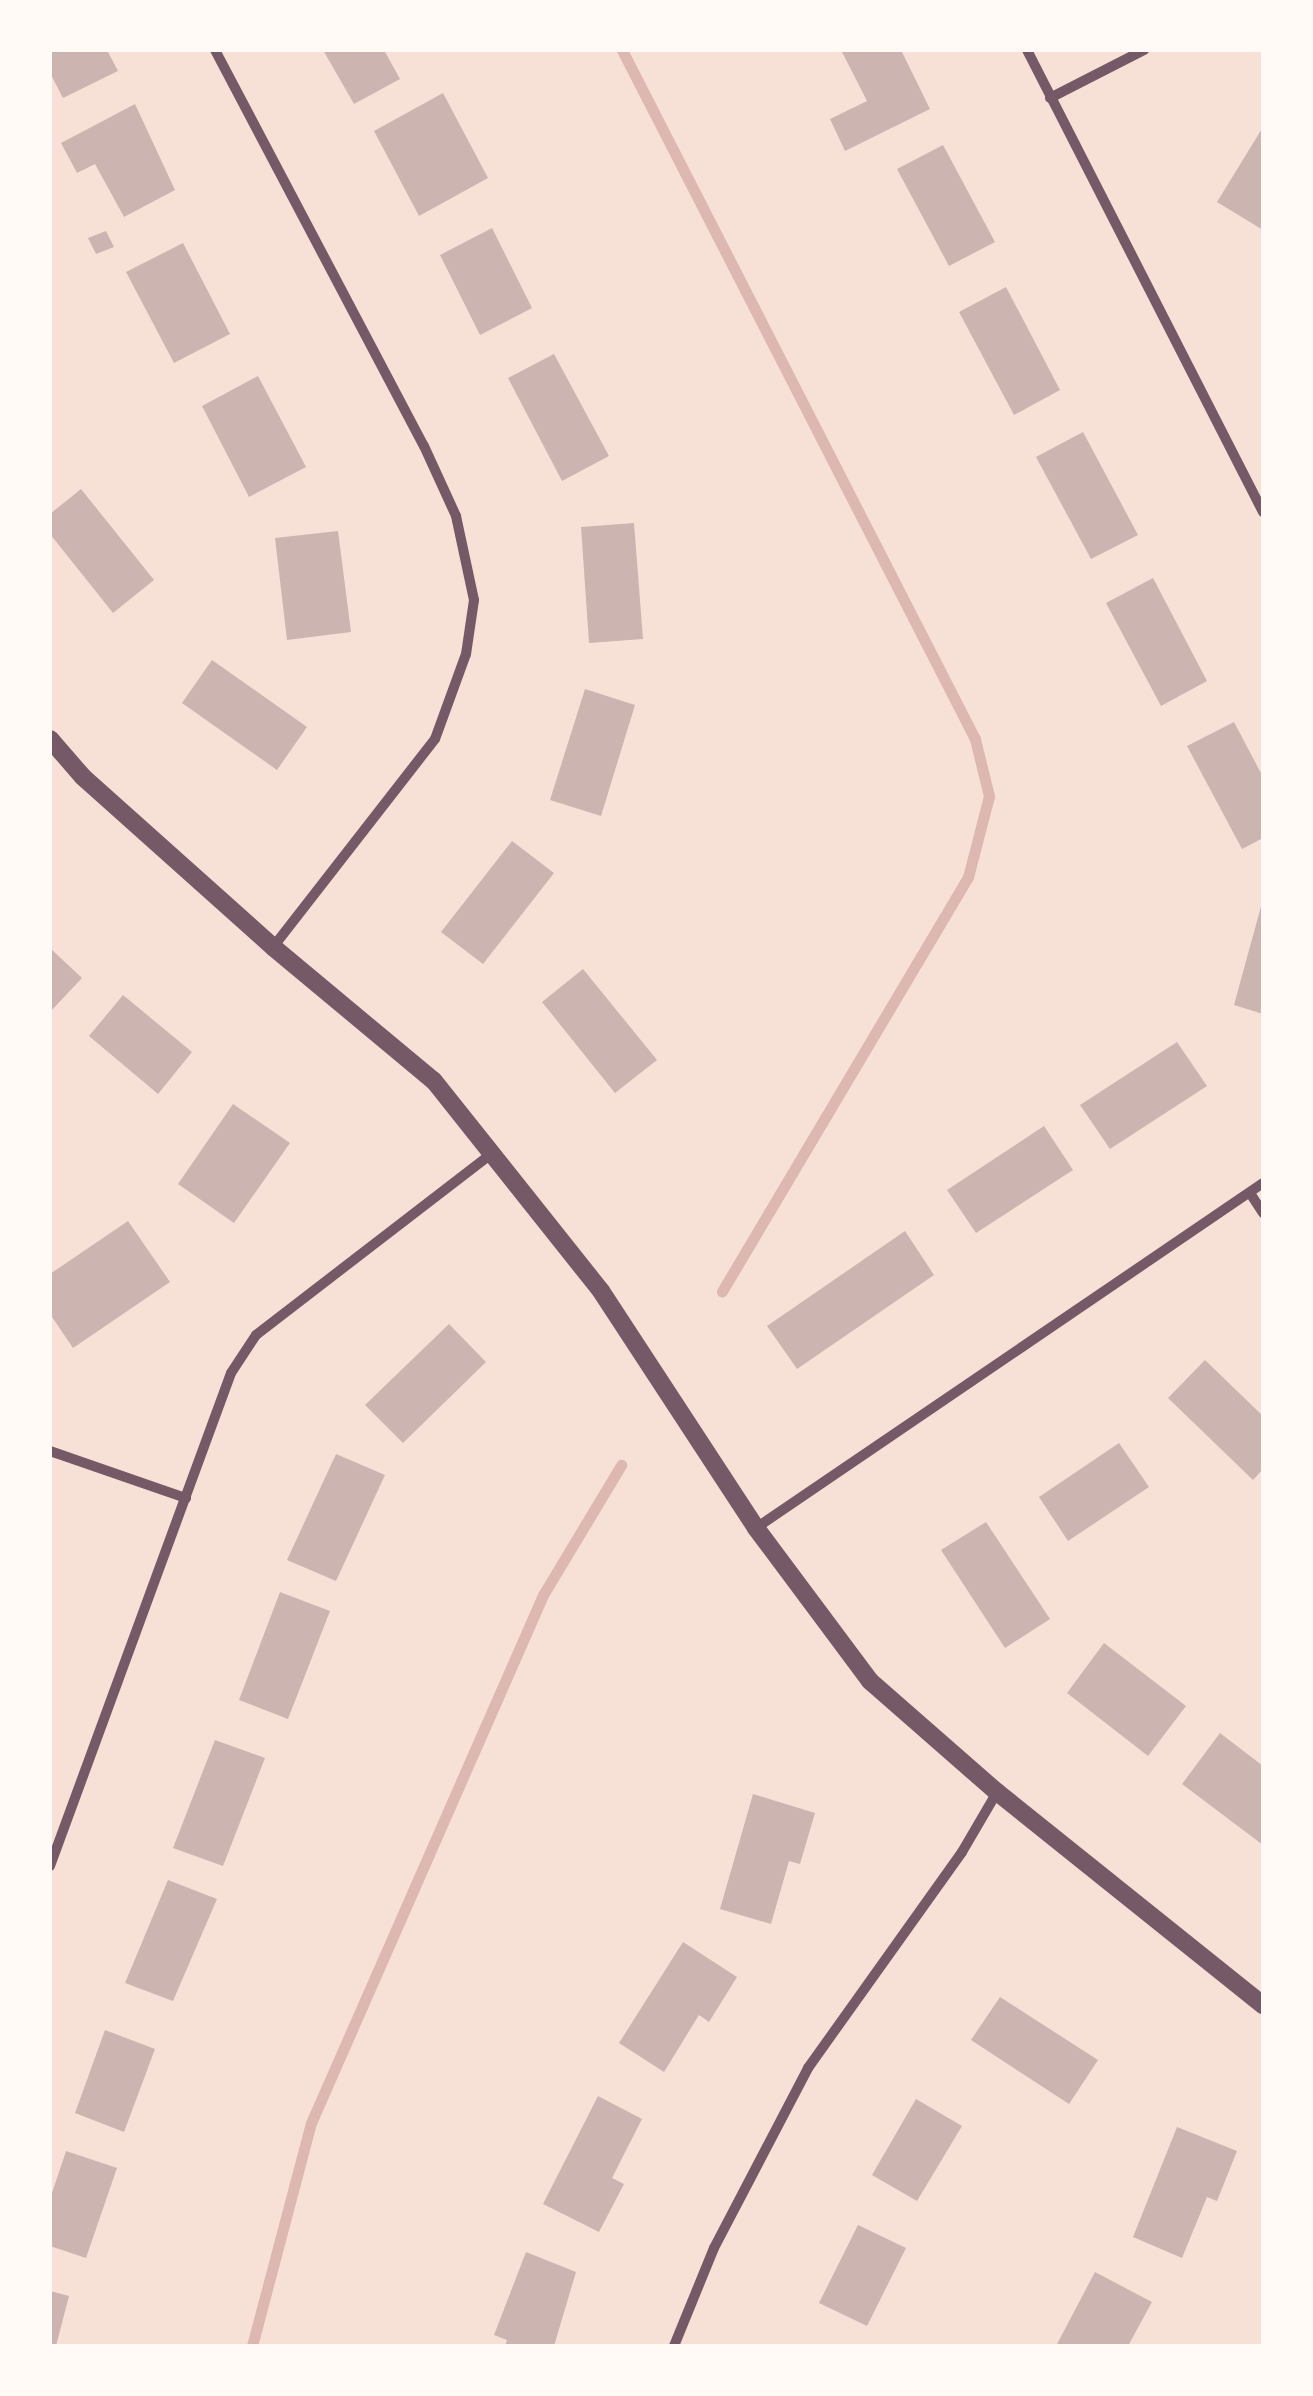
<!DOCTYPE html>
<style>
body{margin:0}
#map{position:relative;width:1313px;height:2396px;overflow:hidden;background:#f7e1d7;font-family:"Exo 2",sans-serif}
div>[style]{position:absolute}
.stream>*{height:11px;margin:-5.5px;padding:0 5.5px;transform-origin:5.5px;border-radius:5.5px;background:#dcb8b0}
.building>*{inset:0;background:#ccb4b1}
.minor>*{height:10px;margin:-5px;padding:0 5px;transform-origin:5px;border-radius:5px;background:#755966}
.tertiary>*{height:18px;margin:-9px;padding:0 9px;transform-origin:9px;border-radius:9px;background:#755966}
span{translate:-50% -50%;white-space:nowrap;text-align:center;line-height:1.15;-webkit-text-stroke:10px #fffaf5;paint-order:stroke}
.frame{position:absolute;inset:0;border:52px solid #fffaf5;pointer-events:none}
</style>
<div id="map">
<div class="stream">
<i style="left:622px;top:50px;width:774px;rotate:62.87deg"></i>
<i style="left:975px;top:739px;width:59px;rotate:76.2deg"></i>
<i style="left:989px;top:796px;width:84px;rotate:104.5deg"></i>
<i style="left:968px;top:877px;width:482px;rotate:120.7deg"></i>
<i style="left:252px;top:2346px;width:231px;rotate:-75.2deg"></i>
<i style="left:311px;top:2123px;width:577px;rotate:-66.28deg"></i>
<i style="left:543px;top:1595px;width:152px;rotate:-59deg"></i>
</div>
<div class="building">
<i style="clip-path:polygon(50px 50px,107px 50px,118px 71px,63px 98px,50px 73px)"></i>
<i style="clip-path:polygon(323px 50px,384px 50px,400px 79px,354px 104px)"></i>
<i style="clip-path:polygon(841px 50px,901px 50px,930px 109px,845px 151px,830px 119px,867px 101px)"></i>
<i style="clip-path:polygon(443px 93px,488px 178px,419px 216px,374px 131px)"></i>
<i style="clip-path:polygon(135px 104px,175px 190px,124px 217px,95px 164px,77px 173px,61px 143px)"></i>
<i style="clip-path:polygon(1263px 127px,1263px 230px,1217px 202px)"></i>
<i style="clip-path:polygon(943px 145px,995px 242px,949px 266px,897px 169px)"></i>
<i style="clip-path:polygon(492px 228px,532px 308px,480px 335px,440px 255px)"></i>
<i style="clip-path:polygon(106px 231px,114px 247px,96px 254px,88px 238px)"></i>
<i style="clip-path:polygon(183px 243px,230px 334px,174px 363px,126px 272px)"></i>
<i style="clip-path:polygon(1006px 287px,1060px 390px,1014px 415px,959px 312px)"></i>
<i style="clip-path:polygon(554px 354px,609px 456px,562px 481px,508px 378px)"></i>
<i style="clip-path:polygon(258px 376px,306px 467px,249px 497px,202px 406px)"></i>
<i style="clip-path:polygon(1083px 432px,1138px 535px,1091px 559px,1036px 457px)"></i>
<i style="clip-path:polygon(81px 489px,154px 580px,113px 613px,50px 534px,50px 514px)"></i>
<i style="clip-path:polygon(634px 523px,643px 639px,589px 643px,581px 527px)"></i>
<i style="clip-path:polygon(338px 531px,351px 632px,287px 640px,275px 538px)"></i>
<i style="clip-path:polygon(1153px 578px,1207px 681px,1161px 706px,1106px 603px)"></i>
<i style="clip-path:polygon(212px 660px,307px 727px,277px 770px,182px 703px)"></i>
<i style="clip-path:polygon(585px 689px,635px 705px,601px 816px,550px 800px)"></i>
<i style="clip-path:polygon(1234px 722px,1263px 777px,1263px 838px,1242px 849px,1187px 746px)"></i>
<i style="clip-path:polygon(512px 841px,554px 873px,483px 964px,441px 932px)"></i>
<i style="clip-path:polygon(1263px 899px,1263px 1014px,1234px 1005px)"></i>
<i style="clip-path:polygon(50px 948px,82px 978px,50px 1012px)"></i>
<i style="clip-path:polygon(583px 969px,657px 1060px,615px 1093px,542px 1002px)"></i>
<i style="clip-path:polygon(123px 995px,192px 1052px,158px 1094px,89px 1036px)"></i>
<i style="clip-path:polygon(1177px 1042px,1207px 1086px,1110px 1149px,1080px 1105px)"></i>
<i style="clip-path:polygon(233px 1104px,290px 1143px,234px 1223px,178px 1184px)"></i>
<i style="clip-path:polygon(1044px 1126px,1073px 1170px,976px 1233px,947px 1190px)"></i>
<i style="clip-path:polygon(128px 1221px,170px 1282px,73px 1348px,50px 1314px,50px 1274px)"></i>
<i style="clip-path:polygon(905px 1231px,934px 1275px,797px 1369px,767px 1326px)"></i>
<i style="clip-path:polygon(449px 1324px,486px 1362px,403px 1443px,365px 1405px)"></i>
<i style="clip-path:polygon(1205px 1360px,1263px 1416px,1263px 1469px,1253px 1480px,1168px 1398px)"></i>
<i style="clip-path:polygon(1119px 1443px,1149px 1487px,1068px 1541px,1039px 1497px)"></i>
<i style="clip-path:polygon(336px 1454px,385px 1475px,336px 1581px,287px 1560px)"></i>
<i style="clip-path:polygon(986px 1522px,1050px 1619px,1005px 1648px,941px 1550px)"></i>
<i style="clip-path:polygon(280px 1592px,330px 1611px,288px 1719px,239px 1700px)"></i>
<i style="clip-path:polygon(1104px 1643px,1186px 1706px,1148px 1756px,1067px 1693px)"></i>
<i style="clip-path:polygon(1220px 1733px,1263px 1766px,1263px 1845px,1182px 1784px)"></i>
<i style="clip-path:polygon(215px 1740px,265px 1758px,223px 1866px,173px 1848px)"></i>
<i style="clip-path:polygon(753px 1794px,815px 1813px,800px 1864px,789px 1861px,771px 1924px,720px 1909px)"></i>
<i style="clip-path:polygon(168px 1880px,217px 1899px,173px 2001px,125px 1983px)"></i>
<i style="clip-path:polygon(683px 1942px,737px 1977px,709px 2022px,699px 2015px,664px 2072px,619px 2043px)"></i>
<i style="clip-path:polygon(1000px 1997px,1098px 2060px,1069px 2104px,971px 2040px)"></i>
<i style="clip-path:polygon(105px 2030px,155px 2049px,124px 2132px,75px 2113px)"></i>
<i style="clip-path:polygon(598px 2096px,642px 2119px,612px 2178px,624px 2184px,599px 2232px,543px 2204px)"></i>
<i style="clip-path:polygon(916px 2099px,962px 2126px,917px 2201px,872px 2175px)"></i>
<i style="clip-path:polygon(1177px 2127px,1237px 2151px,1217px 2201px,1207px 2197px,1182px 2258px,1133px 2237px)"></i>
<i style="clip-path:polygon(66px 2151px,117px 2168px,86px 2258px,50px 2246px,50px 2199px)"></i>
<i style="clip-path:polygon(858px 2225px,906px 2248px,867px 2326px,819px 2303px)"></i>
<i style="clip-path:polygon(526px 2252px,576px 2272px,554px 2346px,505px 2346px,507px 2340px,494px 2335px)"></i>
<i style="clip-path:polygon(1095px 2272px,1152px 2302px,1128px 2346px,1056px 2346px)"></i>
<i style="clip-path:polygon(50px 2291px,69px 2296px,56px 2346px,50px 2346px)"></i>
</div>
<div class="minor">
<i style="left:215px;top:50px;width:448px;rotate:62.2deg"></i>
<i style="left:424px;top:446px;width:77px;rotate:65.4deg"></i>
<i style="left:456px;top:516px;width:86px;rotate:77.9deg"></i>
<i style="left:474px;top:600px;width:55px;rotate:98.4deg"></i>
<i style="left:466px;top:654px;width:90px;rotate:110deg"></i>
<i style="left:435px;top:739px;width:264px;rotate:127.9deg"></i>
<i style="left:1027px;top:50px;width:519px;rotate:62.94deg"></i>
<i style="left:1050px;top:98px;width:106px;rotate:-27.1deg"></i>
<i style="left:1250px;top:1193px;width:24px;rotate:57deg"></i>
<i style="left:50px;top:1451px;width:144px;rotate:19.1deg"></i>
<i style="left:756px;top:1528px;width:613px;rotate:-34.23deg"></i>
<i style="left:50px;top:1866px;width:525px;rotate:-69.84deg"></i>
<i style="left:231px;top:1373px;width:45px;rotate:-56.7deg"></i>
<i style="left:256px;top:1335px;width:298px;rotate:-37.6deg"></i>
<i style="left:674px;top:2346px;width:106px;rotate:-67.8deg"></i>
<i style="left:714px;top:2248px;width:203px;rotate:-62.4deg"></i>
<i style="left:808px;top:2068px;width:265px;rotate:-54.5deg"></i>
<i style="left:962px;top:1852px;width:69px;rotate:-59.7deg"></i>
</div>
<div class="tertiary">
<i style="left:50px;top:739px;width:50px;rotate:49deg"></i>
<i style="left:83px;top:777px;width:255px;rotate:41.8deg"></i>
<i style="left:273px;top:947px;width:209px;rotate:39.8deg"></i>
<i style="left:434px;top:1081px;width:268px;rotate:51.5deg"></i>
<i style="left:601px;top:1291px;width:283px;rotate:56.8deg"></i>
<i style="left:756px;top:1528px;width:191px;rotate:53.3deg"></i>
<i style="left:870px;top:1681px;width:169px;rotate:41.2deg"></i>
<i style="left:997px;top:1792px;width:341px;rotate:38.7deg"></i>
</div>
<div class="frame"></div>
</div>
